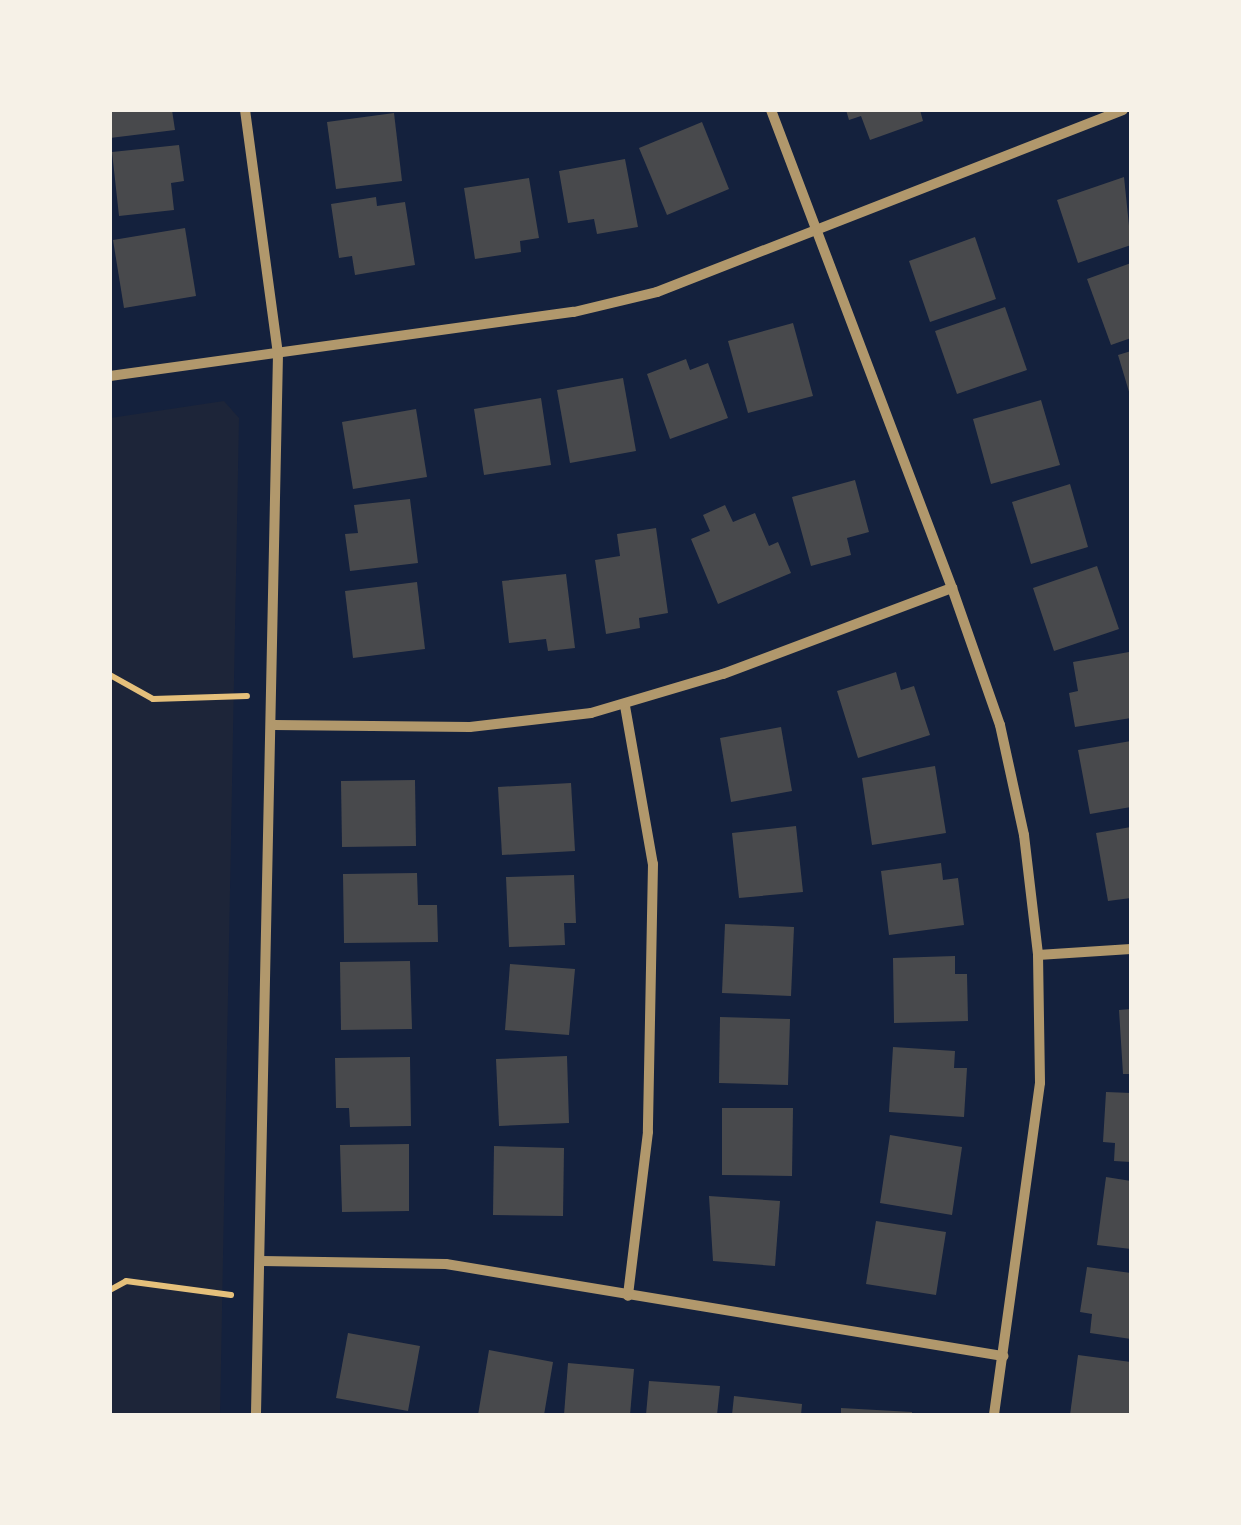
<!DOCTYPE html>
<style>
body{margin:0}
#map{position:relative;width:1241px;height:1525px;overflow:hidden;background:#14213d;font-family:"Space Grotesk",sans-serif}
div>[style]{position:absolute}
.green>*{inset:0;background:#1d2539}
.building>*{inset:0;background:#48494c}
.path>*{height:6px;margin:-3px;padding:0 3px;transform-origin:3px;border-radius:3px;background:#e5c07b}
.minor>*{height:10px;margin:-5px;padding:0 5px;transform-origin:5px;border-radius:5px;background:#b1986c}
span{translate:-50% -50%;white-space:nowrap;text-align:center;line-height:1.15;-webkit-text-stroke:10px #f6f1e7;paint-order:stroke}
.frame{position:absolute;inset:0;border:112px solid #f6f1e7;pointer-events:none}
</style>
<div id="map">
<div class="green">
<i style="clip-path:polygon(224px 401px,239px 418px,220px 1415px,110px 1415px,110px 418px)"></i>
</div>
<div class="building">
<i style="clip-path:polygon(110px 110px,172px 110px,175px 130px,110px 138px)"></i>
<i style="clip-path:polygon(846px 110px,920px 110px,923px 121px,870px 140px,861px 116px,849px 120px)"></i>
<i style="clip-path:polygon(394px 113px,402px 181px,336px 189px,327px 122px)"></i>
<i style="clip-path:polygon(702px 122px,729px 189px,667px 215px,639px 148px)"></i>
<i style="clip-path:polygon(179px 145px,184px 181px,171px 183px,174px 210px,119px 216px,112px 152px)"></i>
<i style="clip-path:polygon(625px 159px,638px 227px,597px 234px,594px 219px,568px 223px,559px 171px)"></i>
<i style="clip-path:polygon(1124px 177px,1131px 245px,1078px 263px,1057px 200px)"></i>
<i style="clip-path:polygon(529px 178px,539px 238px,520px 241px,521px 252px,475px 259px,464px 188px)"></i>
<i style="clip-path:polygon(376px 197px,377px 206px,405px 202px,415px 265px,355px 275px,352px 256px,339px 258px,331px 204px)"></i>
<i style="clip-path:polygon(185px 228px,196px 296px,124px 308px,113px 240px)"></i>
<i style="clip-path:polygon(975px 237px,996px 299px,930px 322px,909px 261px)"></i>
<i style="clip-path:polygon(1131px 263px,1131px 338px,1111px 345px,1087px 279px)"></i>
<i style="clip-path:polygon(1005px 307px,1027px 370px,957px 394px,935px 331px)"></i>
<i style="clip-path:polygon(793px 323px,813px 396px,748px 413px,728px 341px)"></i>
<i style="clip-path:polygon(1131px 351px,1131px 395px,1130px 395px,1118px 355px)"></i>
<i style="clip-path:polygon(686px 359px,690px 370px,708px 363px,728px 418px,670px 439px,647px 374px)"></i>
<i style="clip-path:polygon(623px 378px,636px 451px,570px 463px,557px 390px)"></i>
<i style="clip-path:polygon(541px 398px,551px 465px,484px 475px,474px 409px)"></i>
<i style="clip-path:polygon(1041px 400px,1060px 465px,991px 484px,973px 419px)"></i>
<i style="clip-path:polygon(416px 409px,427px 477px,353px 489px,342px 422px)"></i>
<i style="clip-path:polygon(855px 480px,869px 532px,847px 538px,851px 555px,811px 566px,792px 497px)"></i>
<i style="clip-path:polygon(1070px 484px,1088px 547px,1031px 564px,1012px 502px)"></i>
<i style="clip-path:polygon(410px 499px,418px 563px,350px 571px,345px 534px,358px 533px,354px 505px)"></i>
<i style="clip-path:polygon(725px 505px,733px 522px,755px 513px,769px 546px,778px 542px,791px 573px,718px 604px,691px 539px,710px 531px,703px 515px)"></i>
<i style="clip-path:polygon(656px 528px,668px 613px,639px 618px,640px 628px,606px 634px,595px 560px,620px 556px,617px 534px)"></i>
<i style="clip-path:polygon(1097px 566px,1119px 629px,1054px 651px,1033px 588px)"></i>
<i style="clip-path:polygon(566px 574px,575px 648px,548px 651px,546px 639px,509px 643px,502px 581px)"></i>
<i style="clip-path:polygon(417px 582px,425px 649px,353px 658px,345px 591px)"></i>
<i style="clip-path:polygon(1129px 652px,1131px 718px,1075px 727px,1069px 693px,1078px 691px,1073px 662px)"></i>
<i style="clip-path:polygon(896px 672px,901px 690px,914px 686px,930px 735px,858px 758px,837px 691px)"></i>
<i style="clip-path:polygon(781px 727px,792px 791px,731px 802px,720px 738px)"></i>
<i style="clip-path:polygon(1131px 741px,1131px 807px,1090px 814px,1078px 750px)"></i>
<i style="clip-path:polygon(935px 766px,946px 833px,872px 845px,862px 778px)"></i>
<i style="clip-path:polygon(415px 780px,416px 846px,342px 847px,341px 781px)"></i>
<i style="clip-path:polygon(571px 783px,575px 851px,502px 855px,498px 787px)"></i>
<i style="clip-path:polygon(796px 826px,803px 892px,739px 898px,732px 833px)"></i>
<i style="clip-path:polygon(1131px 827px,1131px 898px,1108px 901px,1096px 833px)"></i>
<i style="clip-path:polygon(941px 863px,943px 880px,958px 878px,964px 925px,889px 935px,881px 871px)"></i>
<i style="clip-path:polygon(417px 873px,418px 905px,437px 905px,438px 942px,344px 943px,343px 874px)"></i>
<i style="clip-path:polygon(574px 875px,576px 923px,564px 923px,565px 945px,509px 947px,506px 877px)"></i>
<i style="clip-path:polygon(725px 924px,794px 927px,791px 996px,722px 993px)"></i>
<i style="clip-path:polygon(955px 956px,955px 974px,967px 974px,968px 1021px,894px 1023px,893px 958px)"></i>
<i style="clip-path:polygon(410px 961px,412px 1029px,341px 1030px,340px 962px)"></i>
<i style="clip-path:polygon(510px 964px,575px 969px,569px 1035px,505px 1030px)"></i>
<i style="clip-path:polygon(1131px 1009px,1131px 1074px,1123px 1074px,1119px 1010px)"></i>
<i style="clip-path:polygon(720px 1017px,790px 1019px,788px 1085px,719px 1083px)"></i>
<i style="clip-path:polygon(893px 1047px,955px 1051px,954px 1068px,967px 1068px,964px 1117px,889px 1112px)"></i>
<i style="clip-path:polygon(567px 1056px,569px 1123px,499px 1126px,496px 1059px)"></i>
<i style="clip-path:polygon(410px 1057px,411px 1126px,350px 1127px,349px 1108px,336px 1108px,335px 1058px)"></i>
<i style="clip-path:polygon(1106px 1092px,1131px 1093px,1131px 1162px,1114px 1161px,1115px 1143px,1103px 1142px)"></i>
<i style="clip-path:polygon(722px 1108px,793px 1108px,792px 1176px,722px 1175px)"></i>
<i style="clip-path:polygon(890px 1135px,962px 1147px,952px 1215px,880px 1203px)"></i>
<i style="clip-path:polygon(409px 1144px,409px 1211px,342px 1212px,340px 1145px)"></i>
<i style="clip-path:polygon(494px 1146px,564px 1148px,563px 1216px,493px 1215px)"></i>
<i style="clip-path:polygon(1106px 1177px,1131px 1181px,1131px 1249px,1097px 1245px)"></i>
<i style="clip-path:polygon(709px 1196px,780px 1201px,775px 1266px,713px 1261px)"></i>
<i style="clip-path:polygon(876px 1221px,946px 1232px,936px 1295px,866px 1284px)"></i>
<i style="clip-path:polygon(1087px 1267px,1131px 1273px,1131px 1339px,1090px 1333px,1092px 1314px,1080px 1312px)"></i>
<i style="clip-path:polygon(348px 1333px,420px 1346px,408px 1411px,336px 1398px)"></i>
<i style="clip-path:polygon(489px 1350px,553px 1362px,544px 1415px,478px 1415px)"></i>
<i style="clip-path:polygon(1078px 1355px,1131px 1362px,1131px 1415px,1070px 1415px)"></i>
<i style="clip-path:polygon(568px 1363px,634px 1369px,630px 1415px,564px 1415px)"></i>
<i style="clip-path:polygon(649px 1381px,720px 1386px,717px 1415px,646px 1415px)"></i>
<i style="clip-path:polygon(734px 1396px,802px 1404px,801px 1415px,732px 1415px)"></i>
<i style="clip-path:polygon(841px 1408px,912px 1412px,912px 1415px,841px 1415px)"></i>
</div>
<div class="path">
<i style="left:110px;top:675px;width:49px;rotate:29.2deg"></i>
<i style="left:153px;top:699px;width:94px;rotate:-1.8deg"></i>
<i style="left:110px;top:1290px;width:18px;rotate:-29deg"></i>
<i style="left:126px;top:1281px;width:106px;rotate:7.6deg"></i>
</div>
<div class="minor">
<i style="left:245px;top:110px;width:246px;rotate:82.3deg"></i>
<i style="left:278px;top:354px;width:1061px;rotate:91.19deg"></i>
<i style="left:771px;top:110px;width:511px;rotate:69.26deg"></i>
<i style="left:952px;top:588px;width:145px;rotate:70.7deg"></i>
<i style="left:1000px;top:725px;width:113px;rotate:77.7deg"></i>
<i style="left:1024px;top:835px;width:121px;rotate:83.3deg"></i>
<i style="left:1038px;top:955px;width:128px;rotate:89.1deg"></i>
<i style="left:1040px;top:1083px;width:335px;rotate:97.9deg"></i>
<i style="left:110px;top:376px;width:468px;rotate:-7.9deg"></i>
<i style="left:574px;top:312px;width:85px;rotate:-13.5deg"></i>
<i style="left:657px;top:292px;width:500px;rotate:-21.33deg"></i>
<i style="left:625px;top:706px;width:160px;rotate:80deg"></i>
<i style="left:653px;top:864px;width:268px;rotate:91.1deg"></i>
<i style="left:648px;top:1132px;width:165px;rotate:97deg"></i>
<i style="left:274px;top:725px;width:196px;rotate:0.6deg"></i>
<i style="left:470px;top:727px;width:122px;rotate:-6.6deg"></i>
<i style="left:591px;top:713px;width:138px;rotate:-16.5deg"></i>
<i style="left:723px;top:674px;width:245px;rotate:-20.6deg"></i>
<i style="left:1038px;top:955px;width:93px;rotate:-3.7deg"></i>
<i style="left:262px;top:1261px;width:184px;rotate:0.9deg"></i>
<i style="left:446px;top:1264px;width:565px;rotate:9.38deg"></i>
</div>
<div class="frame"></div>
</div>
